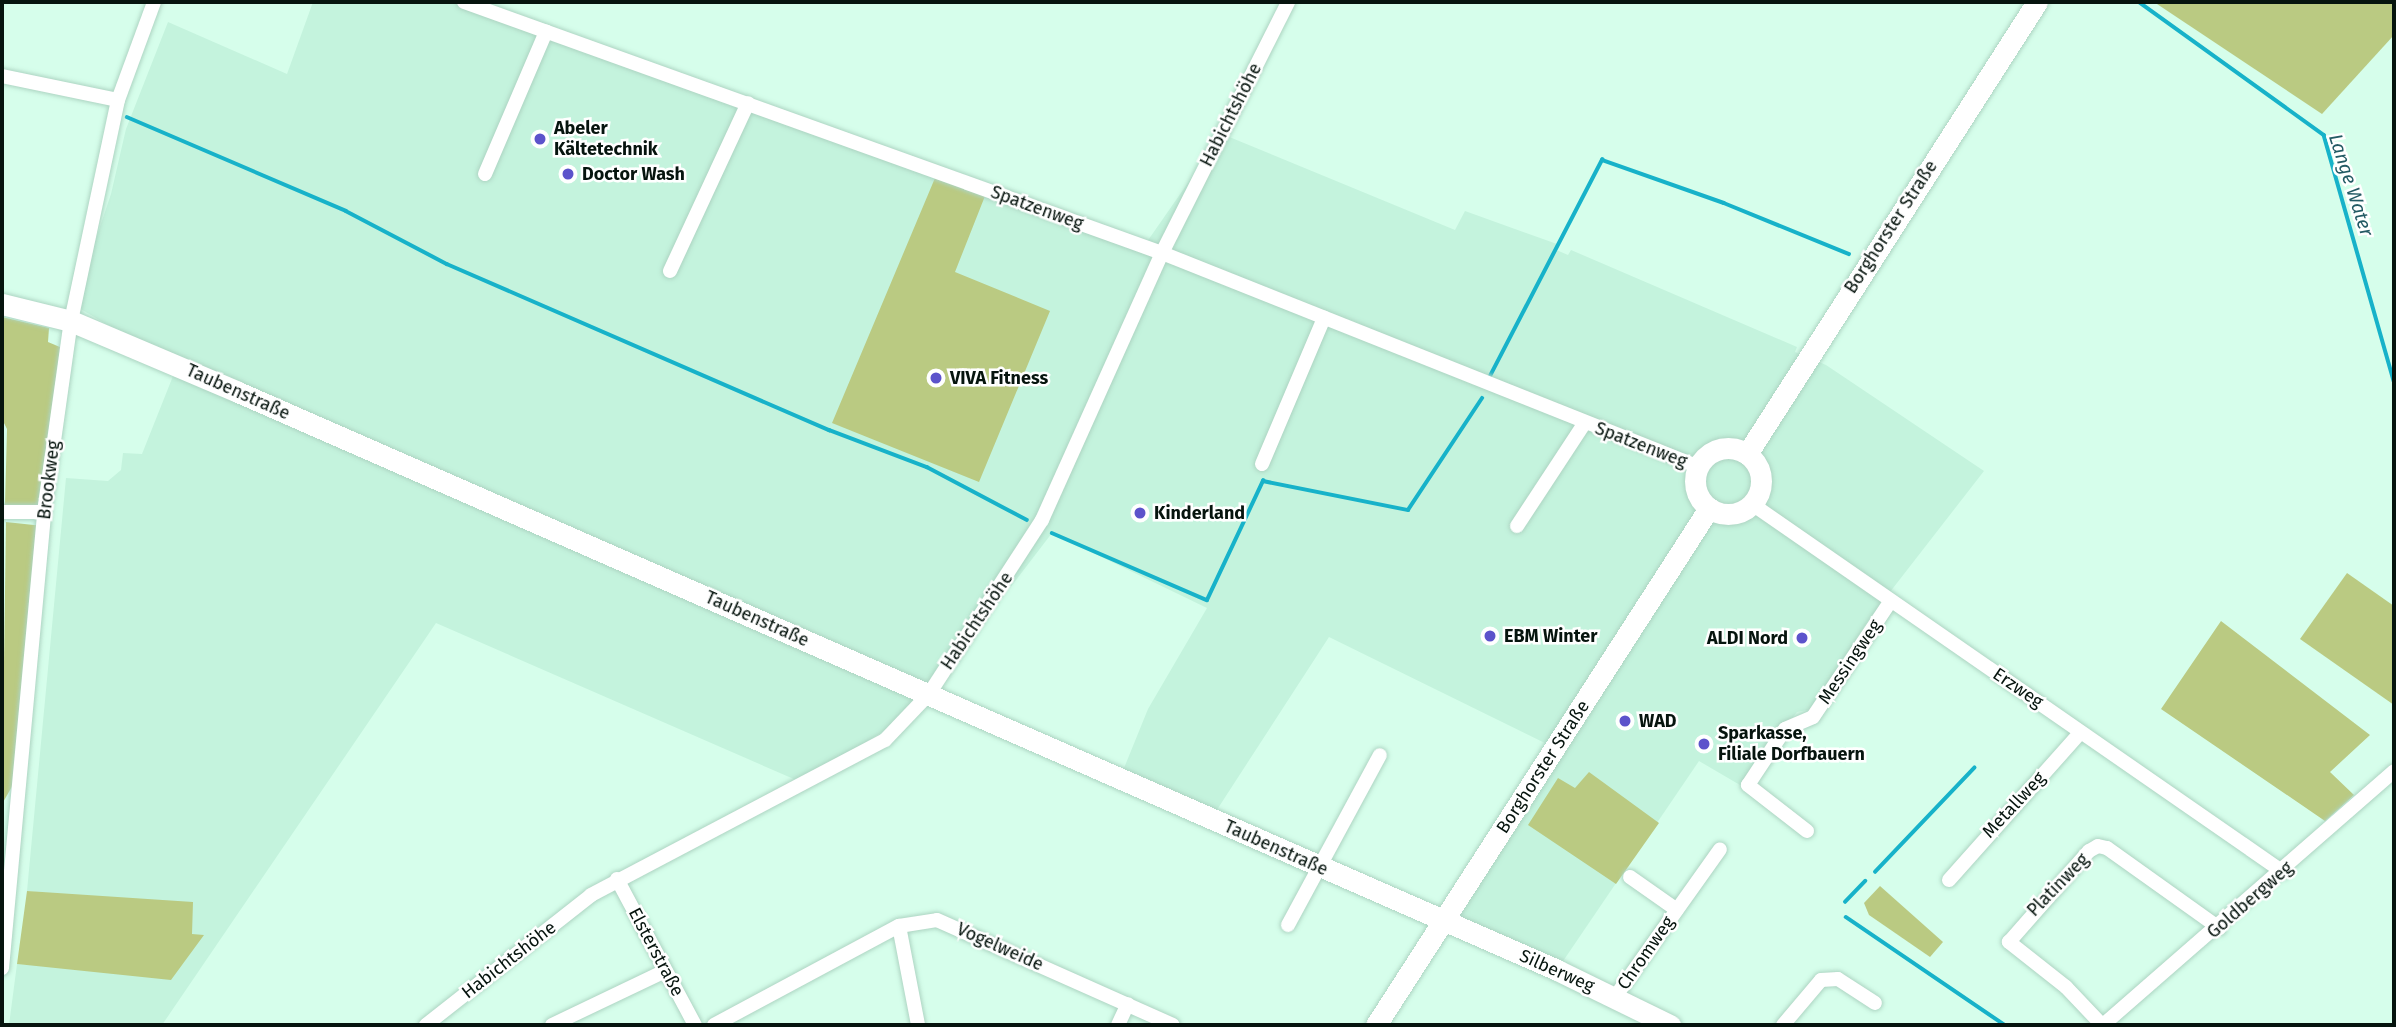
<!DOCTYPE html>
<meta charset="utf-8">
<style>
body{margin:0}
#map{position:relative;width:2396px;height:1027px;overflow:hidden;background:#d6feeb;font-family:"Fira Sans",sans-serif}
div>[style]{position:absolute}
.built>*{inset:0;background:#c4f3dd}
.green>*{inset:0;background:#baca82}
.stream>*{height:3.5px;margin:-1.75px;padding:0 1.75px;transform-origin:1.75px;border-radius:1.75px;background:#17b2c9}
.roads{filter:drop-shadow(0 0 2px #add4c2) drop-shadow(0 0 2px #add4c2)}
.street>*{height:14px;margin:-7px;padding:0 7px;transform-origin:7px;border-radius:7px;background:#fff}
.secondary>*{height:21px;margin:-10.5px;padding:0 10.5px;transform-origin:10.5px;border-radius:10.5px;background:#fff}
.secondary>.ring{margin:-10.5px;padding:0;box-sizing:content-box;background:none;border:21px solid #fff;border-radius:50%}
.dots>*{width:19px;height:19px;translate:-50% -50%;box-sizing:border-box;border:4px solid #fff;border-radius:50%}
span{translate:-50% -50%;white-space:nowrap;text-align:center;line-height:1.15;-webkit-text-stroke:5px #fff;paint-order:stroke}
.street-label{font-size:18px;color:#06140e}
.poi-label{font-size:18px;color:#06140e;font-weight:700}
.left{translate:0 -50%;text-align:left}
.right{translate:-100% -50%;text-align:right}
.water-label{font-size:19px;color:#235a64;font-style:italic}
.frame{position:absolute;inset:0;border:4px solid #06140e;pointer-events:none}
</style>
<div id="map">
<div class="built">
<i style="clip-path:polygon(313px 2px,464px 2px,1144px 246px,1222px 134px,1455px 230px,1465px 211px,1557px 244px,1554px 249px,1568px 255px,1571px 250px,1797px 347px,1795px 352px,1826px 365px,1984px 471px,1869px 619px,1812px 709px,1797px 712px,1740px 785px,1699px 761px,1557px 970px,1442px 921px,1555px 748px,1329px 637px,1211px 819px,1120px 778px,1148px 709px,1207px 608px,1052px 533px,929px 694px,882px 732px,803px 783px,436px 623px,162px 1025px,9px 1025px,17px 964px,35px 965px,44px 893px,27px 891px,66px 478px,108px 481px,121px 470px,123px 453px,142px 454px,177px 366px,74px 305px,111px 194px,126px 129px,168px 22px,287px 74px)"></i>
</div>
<div class="green">
<i style="clip-path:polygon(2154px 2px,2394px 2px,2394px 35px,2322px 114px)"></i>
<i style="clip-path:polygon(935px 178px,985px 196px,955px 272px,1050px 311px,979px 482px,832px 423px)"></i>
<i style="clip-path:polygon(2px 317px,49px 328px,48px 342px,67px 350px,44px 512px,5px 505px,7px 429px,2px 419px)"></i>
<i style="clip-path:polygon(6px 522px,43px 526px,21px 771px,2px 804px)"></i>
<i style="clip-path:polygon(2347px 573px,2394px 606px,2394px 705px,2300px 639px)"></i>
<i style="clip-path:polygon(2221px 621px,2370px 735px,2330px 772px,2354px 795px,2325px 821px,2161px 709px)"></i>
<i style="clip-path:polygon(1589px 772px,1659px 823px,1616px 884px,1528px 825px,1558px 778px,1575px 788px)"></i>
<i style="clip-path:polygon(1880px 886px,1943px 942px,1930px 957px,1869px 915px,1864px 903px)"></i>
<i style="clip-path:polygon(27px 891px,193px 902px,192px 934px,204px 935px,171px 980px,17px 964px)"></i>
</div>
<div class="stream">
<i style="left:2139px;top:2px;width:228px;rotate:35.7deg"></i>
<i style="left:2324px;top:135px;width:256px;rotate:74.1deg"></i>
<i style="left:127px;top:117px;width:238px;rotate:23.2deg"></i>
<i style="left:346px;top:211px;width:114px;rotate:27.7deg"></i>
<i style="left:447px;top:264px;width:417px;rotate:23.5deg"></i>
<i style="left:829px;top:430px;width:105px;rotate:20.7deg"></i>
<i style="left:927px;top:467px;width:113px;rotate:27.9deg"></i>
<i style="left:1489px;top:378px;width:246px;rotate:-62.6deg"></i>
<i style="left:1602px;top:160px;width:129px;rotate:19.4deg"></i>
<i style="left:1724px;top:203px;width:135px;rotate:22.2deg"></i>
<i style="left:1052px;top:533px;width:169px;rotate:23.4deg"></i>
<i style="left:1207px;top:600px;width:132px;rotate:-64.8deg"></i>
<i style="left:1263px;top:481px;width:148px;rotate:11.3deg"></i>
<i style="left:1408px;top:510px;width:134px;rotate:-56.5deg"></i>
<i style="left:1875px;top:872px;width:144px;rotate:-46.4deg"></i>
<i style="left:1845px;top:902px;width:29px;rotate:-46deg"></i>
<i style="left:1846px;top:917px;width:192px;rotate:34.2deg"></i>
</div>
<div class="roads">
<div class="street">
<i style="left:464px;top:2px;width:742px;rotate:19.78deg"></i>
<i style="left:1162px;top:253px;width:578px;rotate:21.73deg"></i>
<i style="left:2px;top:76px;width:118px;rotate:11.7deg"></i>
<i style="left:485px;top:174px;width:155px;rotate:-66.8deg"></i>
<i style="left:670px;top:271px;width:185px;rotate:-65.1deg"></i>
<i style="left:1262px;top:464px;width:159px;rotate:-67deg"></i>
<i style="left:1752px;top:504px;width:646px;rotate:34.72deg"></i>
<i style="left:2px;top:512px;width:42px"></i>
<i style="left:1517px;top:526px;width:122px;rotate:-56.7deg"></i>
<i style="left:1807px;top:831px;width:75px;rotate:-142.1deg"></i>
<i style="left:1748px;top:785px;width:67px;rotate:-56.5deg"></i>
<i style="left:1785px;top:729px;width:30px;rotate:-23deg"></i>
<i style="left:1813px;top:717px;width:138px;rotate:-56.2deg"></i>
<i style="left:1630px;top:877px;width:57px;rotate:35.1deg"></i>
<i style="left:617px;top:879px;width:166px;rotate:61.9deg"></i>
<i style="left:1949px;top:880px;width:198px;rotate:-48.3deg"></i>
<i style="left:1288px;top:925px;width:193px;rotate:-61.6deg"></i>
<i style="left:899px;top:926px;width:101px;rotate:79.1deg"></i>
<i style="left:2px;top:968px;width:458px;rotate:-84.7deg"></i>
<i style="left:44px;top:512px;width:193px;rotate:-82deg"></i>
<i style="left:71px;top:321px;width:226px;rotate:-78deg"></i>
<i style="left:118px;top:100px;width:104px;rotate:-69.8deg"></i>
<i style="left:1615px;top:997px;width:181px;rotate:-54.6deg"></i>
<i style="left:426px;top:1025px;width:210px;rotate:-38.2deg"></i>
<i style="left:591px;top:895px;width:332px;rotate:-27.8deg"></i>
<i style="left:885px;top:740px;width:64px;rotate:-46.3deg"></i>
<i style="left:929px;top:694px;width:207px;rotate:-57deg"></i>
<i style="left:1042px;top:520px;width:293px;rotate:-65.8deg"></i>
<i style="left:1162px;top:253px;width:281px;rotate:-63.3deg"></i>
<i style="left:552px;top:1025px;width:125px;rotate:-25.5deg"></i>
<i style="left:714px;top:1025px;width:210px;rotate:-28.2deg"></i>
<i style="left:899px;top:926px;width:38px;rotate:-9deg"></i>
<i style="left:937px;top:920px;width:258px;rotate:24deg"></i>
<i style="left:1118px;top:1025px;width:23px;rotate:-65deg"></i>
<i style="left:1783px;top:1025px;width:59px;rotate:-49.8deg"></i>
<i style="left:1821px;top:980px;width:17px;rotate:-3deg"></i>
<i style="left:1838px;top:979px;width:44px;rotate:33deg"></i>
<i style="left:2102px;top:1025px;width:52px;rotate:-133.5deg"></i>
<i style="left:2066px;top:987px;width:73px;rotate:-141.7deg"></i>
<i style="left:2009px;top:942px;width:121px;rotate:-48.7deg"></i>
<i style="left:2089px;top:851px;width:10px;rotate:-29deg"></i>
<i style="left:2098px;top:846px;width:9px;rotate:13deg"></i>
<i style="left:2107px;top:848px;width:138px;rotate:35.5deg"></i>
<i style="left:2103px;top:1025px;width:386px;rotate:-41.1deg"></i>
</div>
<div class="secondary">
<i style="left:2px;top:304px;width:71px;rotate:13.8deg"></i>
<i style="left:71px;top:321px;width:181px;rotate:23deg"></i>
<i style="left:238px;top:392px;width:1440px;rotate:23.66deg"></i>
<i style="left:1557px;top:970px;width:126px;rotate:26deg"></i>
<i class="ring" style="left:1695px;top:448px;width:45px;height:45px"></i>
<i style="left:1747px;top:454px;width:537px;rotate:-57.32deg"></i>
<i style="left:1376px;top:1025px;width:615px;rotate:-57.21deg"></i>
</div>
</div>
<div class="dots">
<i style="left:540px;top:139px;background:#5c53cb"></i>
<i style="left:568px;top:174px;background:#5c53cb"></i>
<i style="left:936px;top:378px;background:#5c53cb"></i>
<i style="left:1140px;top:513px;background:#5c53cb"></i>
<i style="left:1490px;top:636px;background:#5c53cb"></i>
<i style="left:1802px;top:638px;background:#5c53cb"></i>
<i style="left:1625px;top:721px;background:#5c53cb"></i>
<i style="left:1704px;top:744px;background:#5c53cb"></i>
</div>
<div class="street-label">
<span style="left:1231px;top:115px;rotate:-63deg">Habichtshöhe</span>
<span style="left:1037px;top:208px;rotate:20deg">Spatzenweg</span>
<span style="left:1891px;top:227px;rotate:-57deg">Borghorster Straße</span>
<span style="left:238px;top:392px;rotate:24deg">Taubenstraße</span>
<span style="left:1641px;top:445px;rotate:21deg">Spatzenweg</span>
<span style="left:49px;top:480px;rotate:-83deg">Brookweg</span>
<span style="left:757px;top:619px;rotate:24deg">Taubenstraße</span>
<span style="left:977px;top:621px;rotate:-56deg">Habichtshöhe</span>
<span style="left:1850px;top:662px;rotate:-56deg">Messingweg</span>
<span style="left:2018px;top:688px;rotate:34deg">Erzweg</span>
<span style="left:1543px;top:767px;rotate:-57deg">Borghorster Straße</span>
<span style="left:2014px;top:805px;rotate:-47deg">Metallweg</span>
<span style="left:1276px;top:848px;rotate:24deg">Taubenstraße</span>
<span style="left:2058px;top:885px;rotate:-46deg">Platinweg</span>
<span style="left:2250px;top:900px;rotate:-41deg">Goldbergweg</span>
<span style="left:1000px;top:947px;rotate:24deg">Vogelweide</span>
<span style="left:656px;top:952px;rotate:62deg">Elsterstraße</span>
<span style="left:1646px;top:953px;rotate:-55deg">Chromweg</span>
<span style="left:509px;top:960px;rotate:-38deg">Habichtshöhe</span>
<span style="left:1557px;top:971px;rotate:24deg">Silberweg</span>
</div>
<div class="poi-label">
<span class="left" style="left:554px;top:139px">Abeler<br>Kältetechnik</span>
<span class="left" style="left:582px;top:174px">Doctor Wash</span>
<span class="left" style="left:950px;top:378px">VIVA Fitness</span>
<span class="left" style="left:1154px;top:513px">Kinderland</span>
<span class="left" style="left:1504px;top:636px">EBM Winter</span>
<span class="right" style="left:1788px;top:638px">ALDI Nord</span>
<span class="left" style="left:1639px;top:721px">WAD</span>
<span class="left" style="left:1718px;top:744px">Sparkasse,<br>Filiale Dorfbauern</span>
</div>
<div class="water-label">
<span style="left:2351px;top:185px;rotate:72deg">Lange Water</span>
</div>
<div class="frame"></div>
</div>
